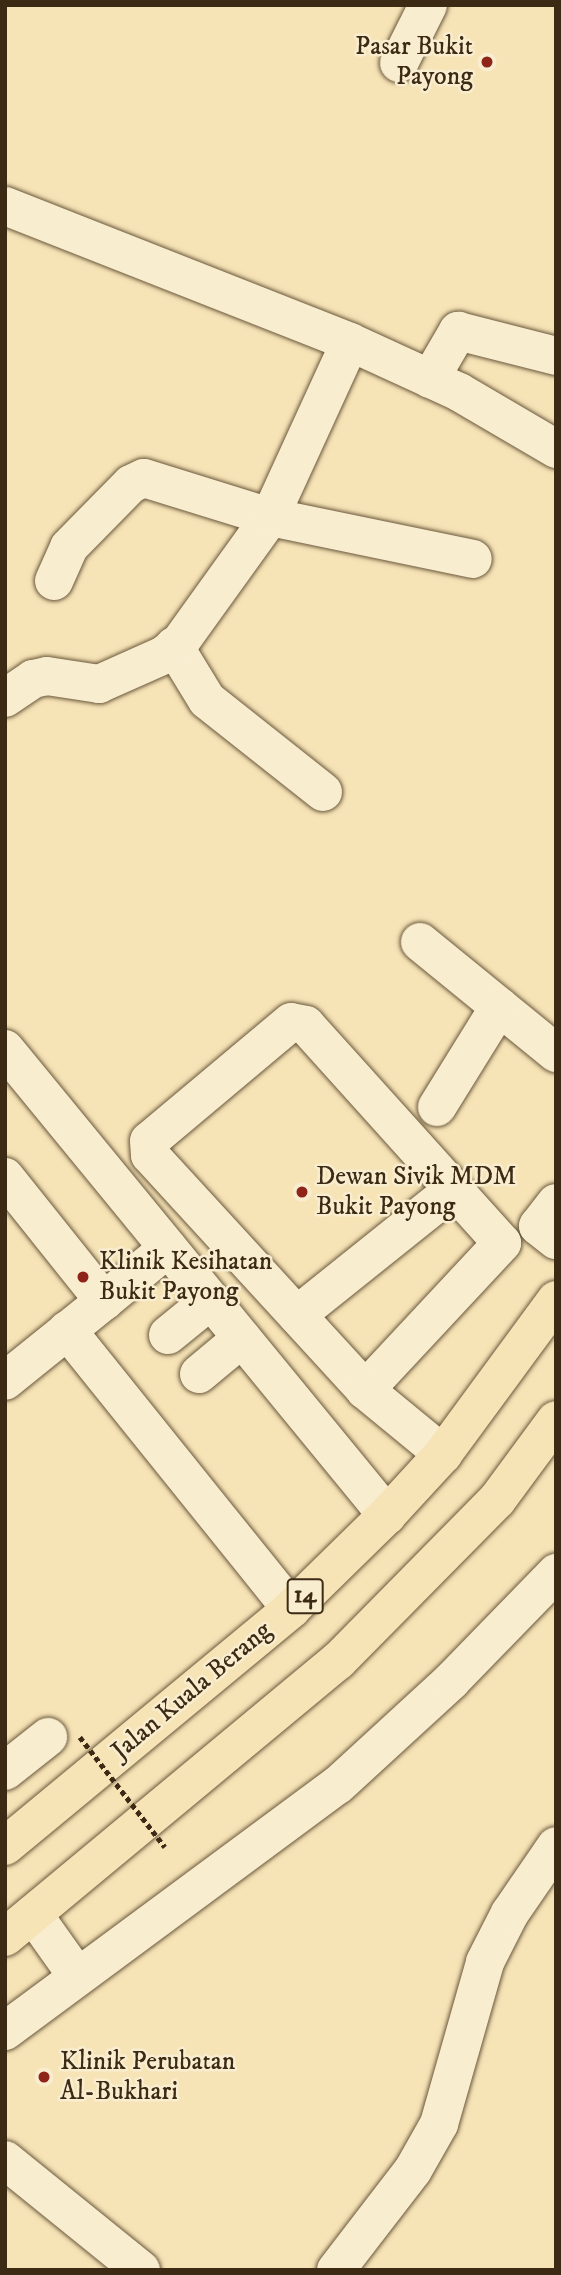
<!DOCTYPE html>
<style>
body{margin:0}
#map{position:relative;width:561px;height:2275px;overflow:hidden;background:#f6e3b6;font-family:"IM FELL DW Pica",serif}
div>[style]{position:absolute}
.roads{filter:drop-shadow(0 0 2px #6a583c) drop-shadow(0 0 2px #6a583c)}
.minor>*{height:38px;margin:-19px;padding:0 19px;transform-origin:19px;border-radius:19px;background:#f9edd0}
.highway>*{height:38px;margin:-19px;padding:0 19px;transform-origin:19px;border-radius:19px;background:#f6e3b6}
.path-bridge>*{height:4.5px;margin-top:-2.25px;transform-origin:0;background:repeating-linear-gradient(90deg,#3c2a14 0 5px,transparent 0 8.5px)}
.dots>*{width:19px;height:19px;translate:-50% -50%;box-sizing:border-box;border:4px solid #f9edd0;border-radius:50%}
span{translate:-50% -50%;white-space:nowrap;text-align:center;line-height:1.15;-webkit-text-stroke:5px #f9edd0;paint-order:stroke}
.shield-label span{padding:2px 5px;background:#f9edd0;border:2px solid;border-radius:5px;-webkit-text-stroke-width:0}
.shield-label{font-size:24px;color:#3c2a14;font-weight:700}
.poi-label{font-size:26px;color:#3c2a14}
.right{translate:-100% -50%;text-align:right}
.left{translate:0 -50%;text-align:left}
.street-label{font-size:26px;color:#3c2a14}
.frame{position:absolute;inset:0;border:7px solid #3c2a14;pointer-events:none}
</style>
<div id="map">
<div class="roads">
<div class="minor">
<i style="left:399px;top:63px;width:65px;rotate:-63.4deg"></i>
<i style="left:5px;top:206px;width:371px;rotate:21.5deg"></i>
<i style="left:350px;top:342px;width:120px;rotate:24.6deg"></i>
<i style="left:459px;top:392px;width:113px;rotate:30.4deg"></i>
<i style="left:430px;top:379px;width:56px;rotate:-59.7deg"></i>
<i style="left:458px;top:331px;width:101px;rotate:14.3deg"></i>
<i style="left:54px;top:581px;width:37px;rotate:-66deg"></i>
<i style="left:69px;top:547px;width:88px;rotate:-45.5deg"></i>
<i style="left:131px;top:484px;width:14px;rotate:-25deg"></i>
<i style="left:144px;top:478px;width:132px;rotate:17.2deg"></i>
<i style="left:270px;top:517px;width:207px;rotate:11.7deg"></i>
<i style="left:174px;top:646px;width:63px;rotate:58.6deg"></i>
<i style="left:207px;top:700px;width:148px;rotate:38.4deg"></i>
<i style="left:5px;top:698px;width:34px;rotate:-34deg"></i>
<i style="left:33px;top:679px;width:14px;rotate:-12deg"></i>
<i style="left:47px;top:676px;width:53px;rotate:8.7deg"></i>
<i style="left:99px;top:684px;width:71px;rotate:-24deg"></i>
<i style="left:164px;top:655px;width:22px;rotate:-39deg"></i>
<i style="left:181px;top:641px;width:153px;rotate:-54.3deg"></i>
<i style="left:270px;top:517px;width:192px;rotate:-65.4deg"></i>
<i style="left:420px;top:942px;width:176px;rotate:39.2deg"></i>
<i style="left:5px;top:1049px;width:603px;rotate:50.66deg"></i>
<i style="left:437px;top:1107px;width:118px;rotate:-58.2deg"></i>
<i style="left:5px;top:1177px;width:159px;rotate:51.4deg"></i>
<i style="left:104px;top:1301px;width:127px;rotate:141.1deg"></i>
<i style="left:556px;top:1203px;width:29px;rotate:128deg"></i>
<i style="left:538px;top:1226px;width:23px;rotate:38deg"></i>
<i style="left:104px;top:1301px;width:83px;rotate:-39.6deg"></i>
<i style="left:297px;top:1315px;width:201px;rotate:-38.7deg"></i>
<i style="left:67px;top:1330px;width:358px;rotate:51.2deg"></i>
<i style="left:168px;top:1335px;width:55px;rotate:-39.1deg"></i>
<i style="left:199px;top:1374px;width:56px;rotate:-39.9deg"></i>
<i style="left:365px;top:1390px;width:201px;rotate:-47deg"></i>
<i style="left:502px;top:1243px;width:293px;rotate:-132deg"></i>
<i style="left:306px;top:1025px;width:15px;rotate:-169deg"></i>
<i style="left:291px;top:1022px;width:185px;rotate:140deg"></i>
<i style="left:149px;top:1141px;width:14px;rotate:86deg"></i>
<i style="left:150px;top:1155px;width:319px;rotate:47.5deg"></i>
<i style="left:365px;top:1390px;width:101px;rotate:39.4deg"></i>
<i style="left:5px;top:1771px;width:55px;rotate:-38.3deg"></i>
<i style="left:33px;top:1914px;width:76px;rotate:54.6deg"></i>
<i style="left:5px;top:2031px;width:414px;rotate:-36.5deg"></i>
<i style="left:338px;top:1785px;width:154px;rotate:-42.6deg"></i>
<i style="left:451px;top:1681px;width:151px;rotate:-45.8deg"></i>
<i style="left:5px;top:2160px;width:175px;rotate:39deg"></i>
<i style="left:336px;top:2270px;width:126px;rotate:-52.4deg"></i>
<i style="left:413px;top:2170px;width:53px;rotate:-60.5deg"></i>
<i style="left:439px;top:2124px;width:168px;rotate:-74.1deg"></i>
<i style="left:485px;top:1962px;width:55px;rotate:-63deg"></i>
<i style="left:510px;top:1913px;width:81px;rotate:-55.5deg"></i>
</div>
<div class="highway">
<i style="left:5px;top:1846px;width:371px;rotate:-39.6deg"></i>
<i style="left:291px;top:1609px;width:134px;rotate:-44.4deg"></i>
<i style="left:387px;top:1515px;width:83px;rotate:-47.4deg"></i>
<i style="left:443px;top:1454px;width:191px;rotate:-53.7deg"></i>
<i style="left:5px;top:1937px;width:433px;rotate:-39.7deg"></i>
<i style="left:338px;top:1661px;width:226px;rotate:-45.4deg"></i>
<i style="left:497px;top:1500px;width:99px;rotate:-53.6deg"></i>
</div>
</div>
<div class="path-bridge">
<i style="left:80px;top:1737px;width:139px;rotate:52.3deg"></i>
</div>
<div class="dots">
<i style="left:487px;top:62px;background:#8f2418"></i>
<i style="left:302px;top:1192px;background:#8f2418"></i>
<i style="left:83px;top:1277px;background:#8f2418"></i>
<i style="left:44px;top:2077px;background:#8f2418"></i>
</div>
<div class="shield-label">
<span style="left:305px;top:1596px">14</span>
</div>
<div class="poi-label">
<span class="right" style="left:473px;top:62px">Pasar Bukit<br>Payong</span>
<span class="left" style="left:316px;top:1192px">Dewan Sivik MDM<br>Bukit Payong</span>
<span class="left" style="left:99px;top:1277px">Klinik Kesihatan<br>Bukit Payong</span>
<span class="left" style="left:60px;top:2077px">Klinik Perubatan<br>Al-Bukhari</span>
</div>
<div class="street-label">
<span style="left:192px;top:1691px;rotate:-40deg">Jalan Kuala Berang</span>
</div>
<div class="frame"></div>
</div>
